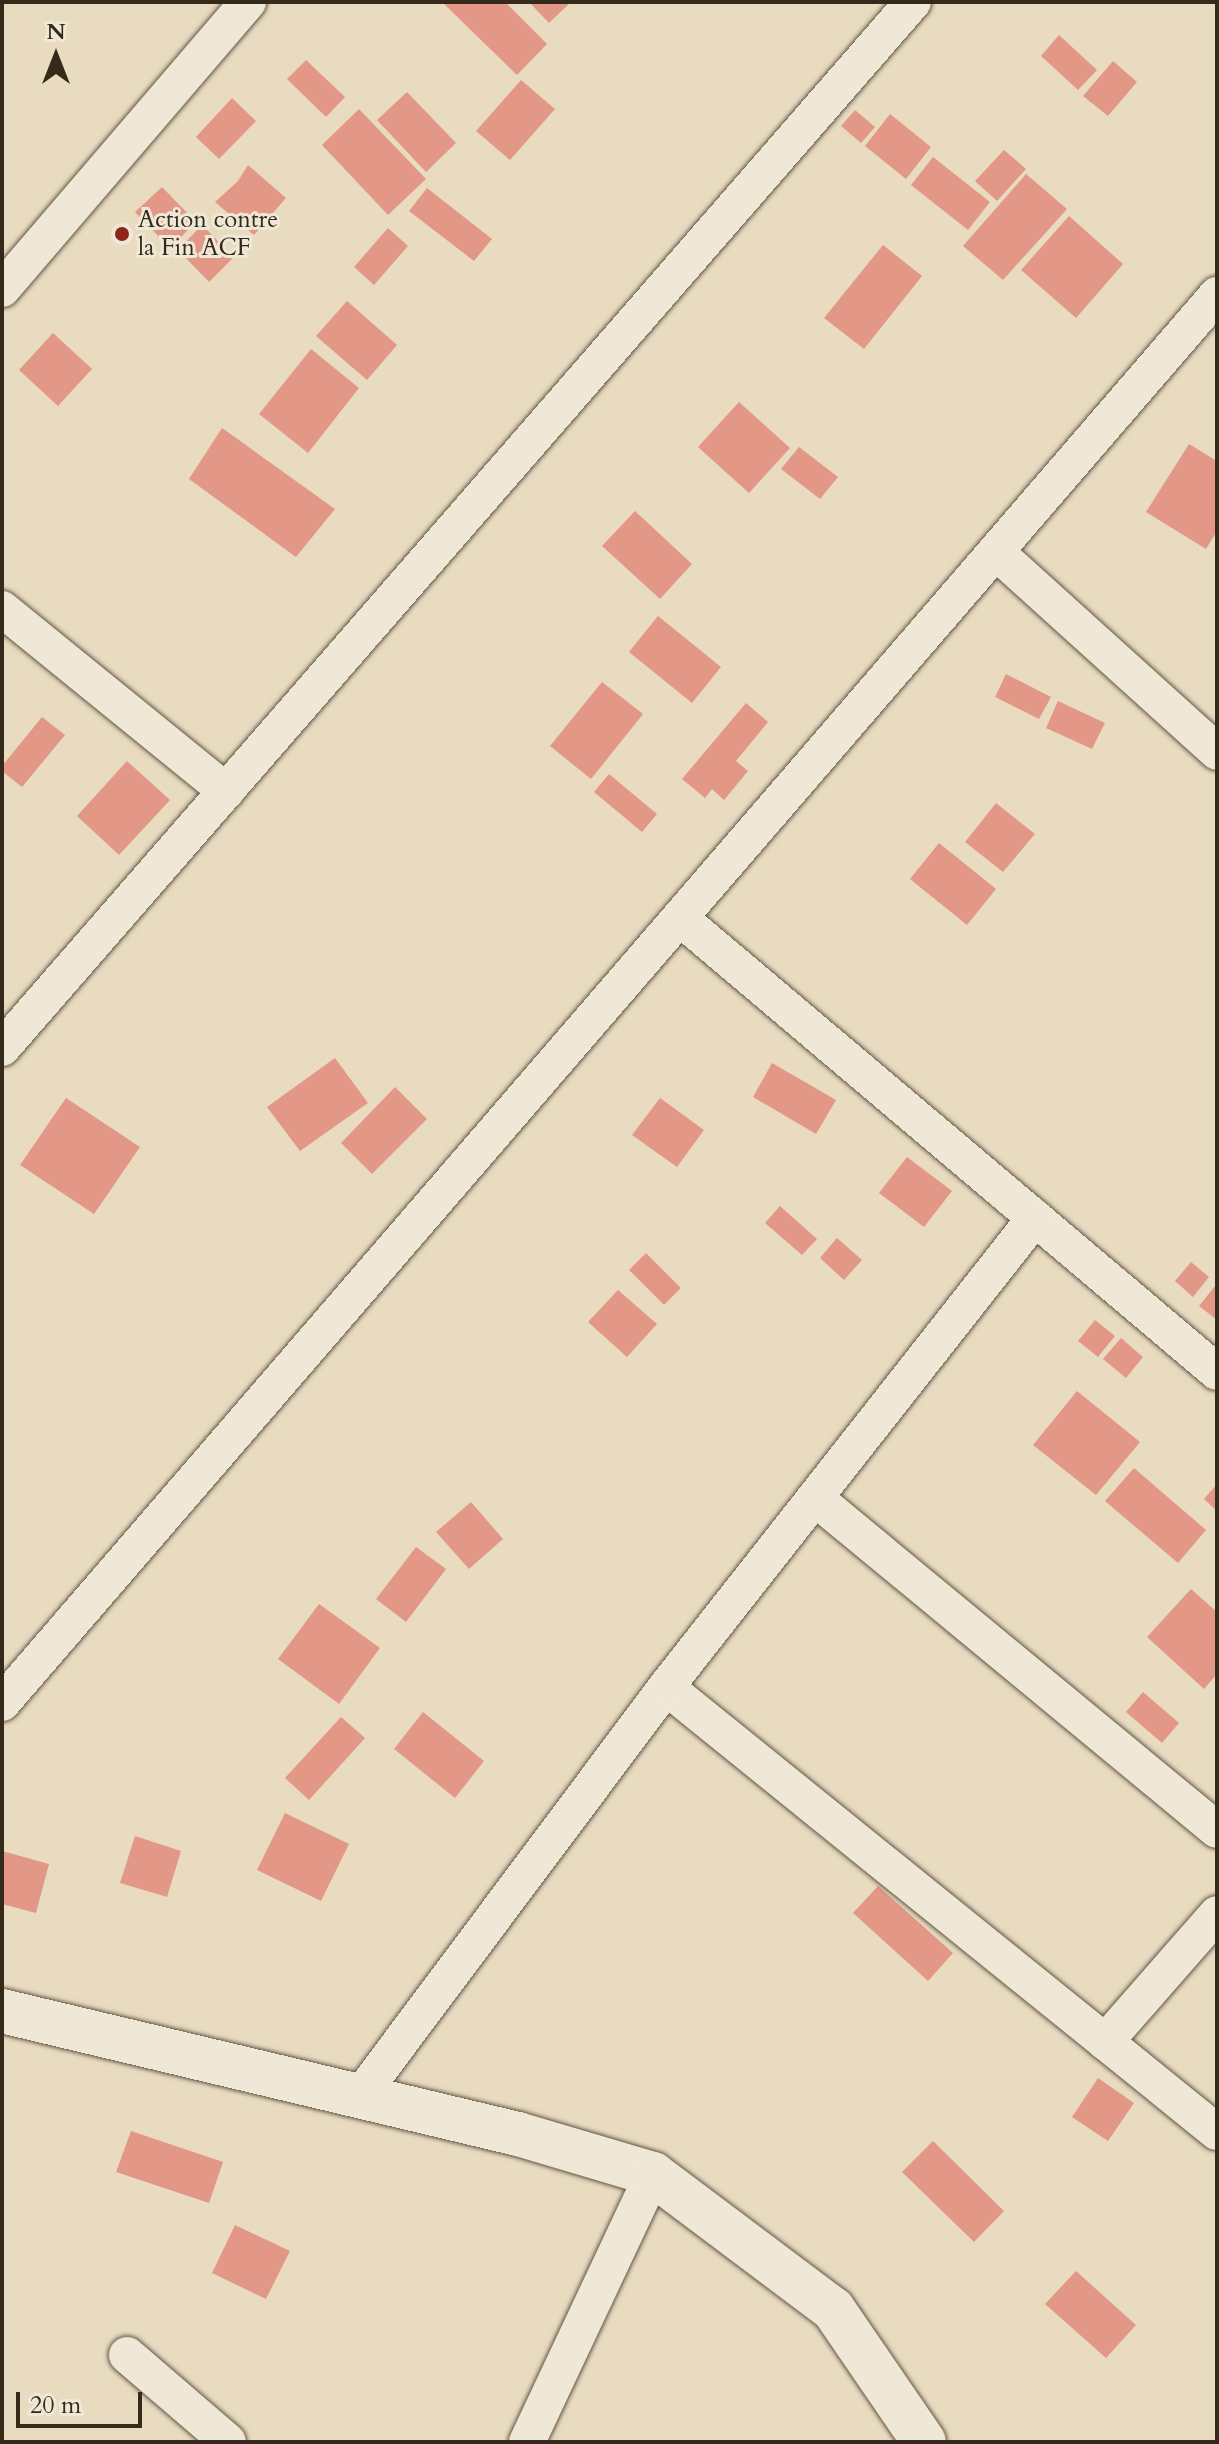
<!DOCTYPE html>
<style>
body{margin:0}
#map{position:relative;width:1219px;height:2444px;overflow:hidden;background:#e8dbc0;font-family:Cardo,serif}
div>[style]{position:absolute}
.building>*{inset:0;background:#e39787}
.roads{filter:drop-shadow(0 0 2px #625644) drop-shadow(0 0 2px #625644)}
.minor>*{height:36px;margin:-18px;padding:0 18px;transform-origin:18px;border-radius:18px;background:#f0e8d6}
.tertiary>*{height:44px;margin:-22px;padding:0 22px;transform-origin:22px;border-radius:22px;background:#f0e8d6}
.dots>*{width:22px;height:22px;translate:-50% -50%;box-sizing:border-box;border:4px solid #f0e8d6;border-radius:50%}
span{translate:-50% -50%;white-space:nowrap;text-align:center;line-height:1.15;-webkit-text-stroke:6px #f0e8d6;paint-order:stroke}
.poi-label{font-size:24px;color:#35291a}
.left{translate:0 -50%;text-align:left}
.frame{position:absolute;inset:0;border:4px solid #35291a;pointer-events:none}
.north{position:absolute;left:16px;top:16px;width:80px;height:80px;-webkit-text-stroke:6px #f0e8d6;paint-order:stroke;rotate:0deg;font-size:22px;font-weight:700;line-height:32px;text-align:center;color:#35291a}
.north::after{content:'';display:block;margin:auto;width:28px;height:36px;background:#35291a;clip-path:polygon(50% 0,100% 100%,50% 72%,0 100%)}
.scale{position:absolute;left:16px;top:2392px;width:126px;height:36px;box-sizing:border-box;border:4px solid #35291a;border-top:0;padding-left:10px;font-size:24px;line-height:28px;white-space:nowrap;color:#35291a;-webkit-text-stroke:6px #f0e8d6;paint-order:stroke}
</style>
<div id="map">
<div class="building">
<i style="clip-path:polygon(442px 2px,505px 2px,547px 44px,517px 75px)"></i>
<i style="clip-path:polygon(529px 2px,571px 2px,549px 23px)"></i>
<i style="clip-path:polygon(1059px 35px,1097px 70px,1078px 90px,1041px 56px)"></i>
<i style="clip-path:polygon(306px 60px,345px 97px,326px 117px,287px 79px)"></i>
<i style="clip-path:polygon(1113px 61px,1137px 82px,1108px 116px,1083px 96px)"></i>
<i style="clip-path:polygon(521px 80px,555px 109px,510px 160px,476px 131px)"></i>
<i style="clip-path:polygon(407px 92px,456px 143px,426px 172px,377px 120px)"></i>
<i style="clip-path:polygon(232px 98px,256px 121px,219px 159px,196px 137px)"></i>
<i style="clip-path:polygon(359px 109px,426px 179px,388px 215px,322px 145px)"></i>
<i style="clip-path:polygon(855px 110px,875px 127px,861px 143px,841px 126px)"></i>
<i style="clip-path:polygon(890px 114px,931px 147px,906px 179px,865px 146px)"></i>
<i style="clip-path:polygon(1004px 150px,1026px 169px,997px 201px,975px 181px)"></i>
<i style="clip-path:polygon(933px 157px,990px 202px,968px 230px,911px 185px)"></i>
<i style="clip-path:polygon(248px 165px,286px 198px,254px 235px,215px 202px,238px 181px)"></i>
<i style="clip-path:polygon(1026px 174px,1067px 209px,1003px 280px,963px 246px)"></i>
<i style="clip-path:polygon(162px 187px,196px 222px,170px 248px,135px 212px)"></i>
<i style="clip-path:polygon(427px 188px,492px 239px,474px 261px,409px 211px)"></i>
<i style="clip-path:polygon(1069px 216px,1123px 264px,1076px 318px,1021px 270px)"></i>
<i style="clip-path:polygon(202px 225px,234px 257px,209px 282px,178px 250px)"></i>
<i style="clip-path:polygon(388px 228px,408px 246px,374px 285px,354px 267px)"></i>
<i style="clip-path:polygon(883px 245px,922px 276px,864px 349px,824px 318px)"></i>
<i style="clip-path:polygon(347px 301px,397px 345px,367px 380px,316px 336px)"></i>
<i style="clip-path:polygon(53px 333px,92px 369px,58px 406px,19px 370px)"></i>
<i style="clip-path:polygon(311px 349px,359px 388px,308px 453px,259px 414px)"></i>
<i style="clip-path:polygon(739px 402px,790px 448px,749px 493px,698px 447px)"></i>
<i style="clip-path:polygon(222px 428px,335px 509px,296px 557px,189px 479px)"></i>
<i style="clip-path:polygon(1189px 444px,1217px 461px,1217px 531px,1206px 549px,1146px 512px)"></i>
<i style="clip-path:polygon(799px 447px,838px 477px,820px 499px,781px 469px)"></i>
<i style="clip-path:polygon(635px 511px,692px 564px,660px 599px,602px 546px)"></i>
<i style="clip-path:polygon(658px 616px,721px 667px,692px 703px,629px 652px)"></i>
<i style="clip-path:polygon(1006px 674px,1051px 697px,1039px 719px,995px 697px)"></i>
<i style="clip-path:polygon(602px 682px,643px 714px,591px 779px,550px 746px)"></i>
<i style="clip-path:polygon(1058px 701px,1105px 723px,1092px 749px,1046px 728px)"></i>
<i style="clip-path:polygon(746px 703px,768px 722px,736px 761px,748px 771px,724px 800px,712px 789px,705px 798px,682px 779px)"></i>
<i style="clip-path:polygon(42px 717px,65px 735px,22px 787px,2px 771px,2px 766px)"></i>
<i style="clip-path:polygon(127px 761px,170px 800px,119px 855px,77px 816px)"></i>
<i style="clip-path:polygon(609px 774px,657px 814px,642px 832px,594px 792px)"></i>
<i style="clip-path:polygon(996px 803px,1035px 834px,1003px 872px,965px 842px)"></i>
<i style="clip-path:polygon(939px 843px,996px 889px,967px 925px,910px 879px)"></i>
<i style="clip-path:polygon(335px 1058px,368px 1103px,300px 1151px,267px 1107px)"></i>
<i style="clip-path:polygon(772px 1063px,836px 1100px,816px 1134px,753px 1097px)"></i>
<i style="clip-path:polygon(395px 1087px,427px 1119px,372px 1174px,341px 1143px)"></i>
<i style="clip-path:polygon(66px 1098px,140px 1147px,94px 1214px,20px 1165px)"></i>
<i style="clip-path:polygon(660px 1098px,704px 1130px,677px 1167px,632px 1135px)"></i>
<i style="clip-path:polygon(907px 1157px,952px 1191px,924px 1227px,879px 1193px)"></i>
<i style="clip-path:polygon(780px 1206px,817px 1239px,802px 1255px,765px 1223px)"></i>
<i style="clip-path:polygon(837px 1238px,862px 1260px,844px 1280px,820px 1258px)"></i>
<i style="clip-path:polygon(646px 1253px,681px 1288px,664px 1305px,629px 1270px)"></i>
<i style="clip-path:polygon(1191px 1262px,1209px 1277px,1193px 1297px,1175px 1281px)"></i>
<i style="clip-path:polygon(1215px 1286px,1217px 1288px,1217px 1320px,1199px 1306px)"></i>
<i style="clip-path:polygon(618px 1290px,657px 1324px,627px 1357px,588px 1322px)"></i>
<i style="clip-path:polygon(1095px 1320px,1115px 1336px,1098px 1357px,1078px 1341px)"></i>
<i style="clip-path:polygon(1121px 1338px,1143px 1357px,1126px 1378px,1103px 1359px)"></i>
<i style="clip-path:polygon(1077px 1391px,1140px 1442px,1096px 1495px,1033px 1445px)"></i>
<i style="clip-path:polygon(1134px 1468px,1206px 1530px,1178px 1563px,1105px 1501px)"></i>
<i style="clip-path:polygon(1217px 1484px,1217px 1511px,1204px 1499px)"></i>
<i style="clip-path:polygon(471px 1502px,503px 1539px,469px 1569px,436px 1532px)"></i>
<i style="clip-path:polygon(416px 1547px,446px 1569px,406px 1622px,376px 1599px)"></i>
<i style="clip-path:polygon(1191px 1589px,1217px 1612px,1217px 1674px,1204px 1689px,1147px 1637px)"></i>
<i style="clip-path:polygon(319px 1604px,380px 1648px,339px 1704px,278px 1659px)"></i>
<i style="clip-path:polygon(1143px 1692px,1179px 1723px,1162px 1743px,1126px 1712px)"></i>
<i style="clip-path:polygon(423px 1712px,484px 1761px,455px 1798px,394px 1749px)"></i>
<i style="clip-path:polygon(341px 1717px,365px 1738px,309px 1800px,285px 1778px)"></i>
<i style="clip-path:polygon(285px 1813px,349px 1844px,321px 1901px,257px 1870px)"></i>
<i style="clip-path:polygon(135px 1836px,181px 1851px,167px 1897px,120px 1883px)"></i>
<i style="clip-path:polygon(2px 1851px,49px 1864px,36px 1913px,2px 1904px)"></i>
<i style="clip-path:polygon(878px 1886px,953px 1953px,928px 1981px,853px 1913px)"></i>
<i style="clip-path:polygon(1098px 2078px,1134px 2103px,1108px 2141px,1072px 2117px)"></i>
<i style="clip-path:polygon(131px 2131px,223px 2162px,209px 2203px,116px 2172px)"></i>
<i style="clip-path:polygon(933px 2141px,1004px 2211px,974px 2242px,902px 2172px)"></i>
<i style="clip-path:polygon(235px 2225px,290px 2251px,266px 2299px,212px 2273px)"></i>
<i style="clip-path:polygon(1076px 2271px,1136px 2325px,1106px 2358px,1045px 2304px)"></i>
</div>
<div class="roads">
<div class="minor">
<i style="left:2px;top:289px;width:378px;rotate:-49.4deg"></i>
<i style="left:996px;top:552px;width:298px;rotate:42.1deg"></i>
<i style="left:2px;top:609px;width:289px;rotate:39.1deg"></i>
<i style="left:680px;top:918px;width:703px;rotate:40.21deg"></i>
<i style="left:2px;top:1048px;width:1387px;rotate:-48.95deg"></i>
<i style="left:815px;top:1498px;width:521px;rotate:39.55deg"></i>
<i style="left:666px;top:1687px;width:708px;rotate:38.93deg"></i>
<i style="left:2px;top:1703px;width:1860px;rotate:-49.21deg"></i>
<i style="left:1105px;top:2042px;width:170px;rotate:-48.8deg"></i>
<i style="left:360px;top:2096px;width:511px;rotate:-53.2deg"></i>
<i style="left:666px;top:1687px;width:597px;rotate:-51.81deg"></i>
<i style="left:127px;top:2355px;width:133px;rotate:40.7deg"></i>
<i style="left:527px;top:2442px;width:296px;rotate:-64.8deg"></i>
</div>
<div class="tertiary">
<i style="left:2px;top:2011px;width:530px;rotate:13.41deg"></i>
<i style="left:518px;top:2134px;width:141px;rotate:16.5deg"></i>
<i style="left:653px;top:2174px;width:225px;rotate:36.9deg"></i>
<i style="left:833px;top:2309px;width:161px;rotate:55.6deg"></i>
</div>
</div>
<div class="dots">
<i style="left:122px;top:234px;background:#8f2418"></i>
</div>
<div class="poi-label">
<span class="left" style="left:138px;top:234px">Action contre<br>la Fin ACF</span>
</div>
<div class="frame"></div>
<div class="north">N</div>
<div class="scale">20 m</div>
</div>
